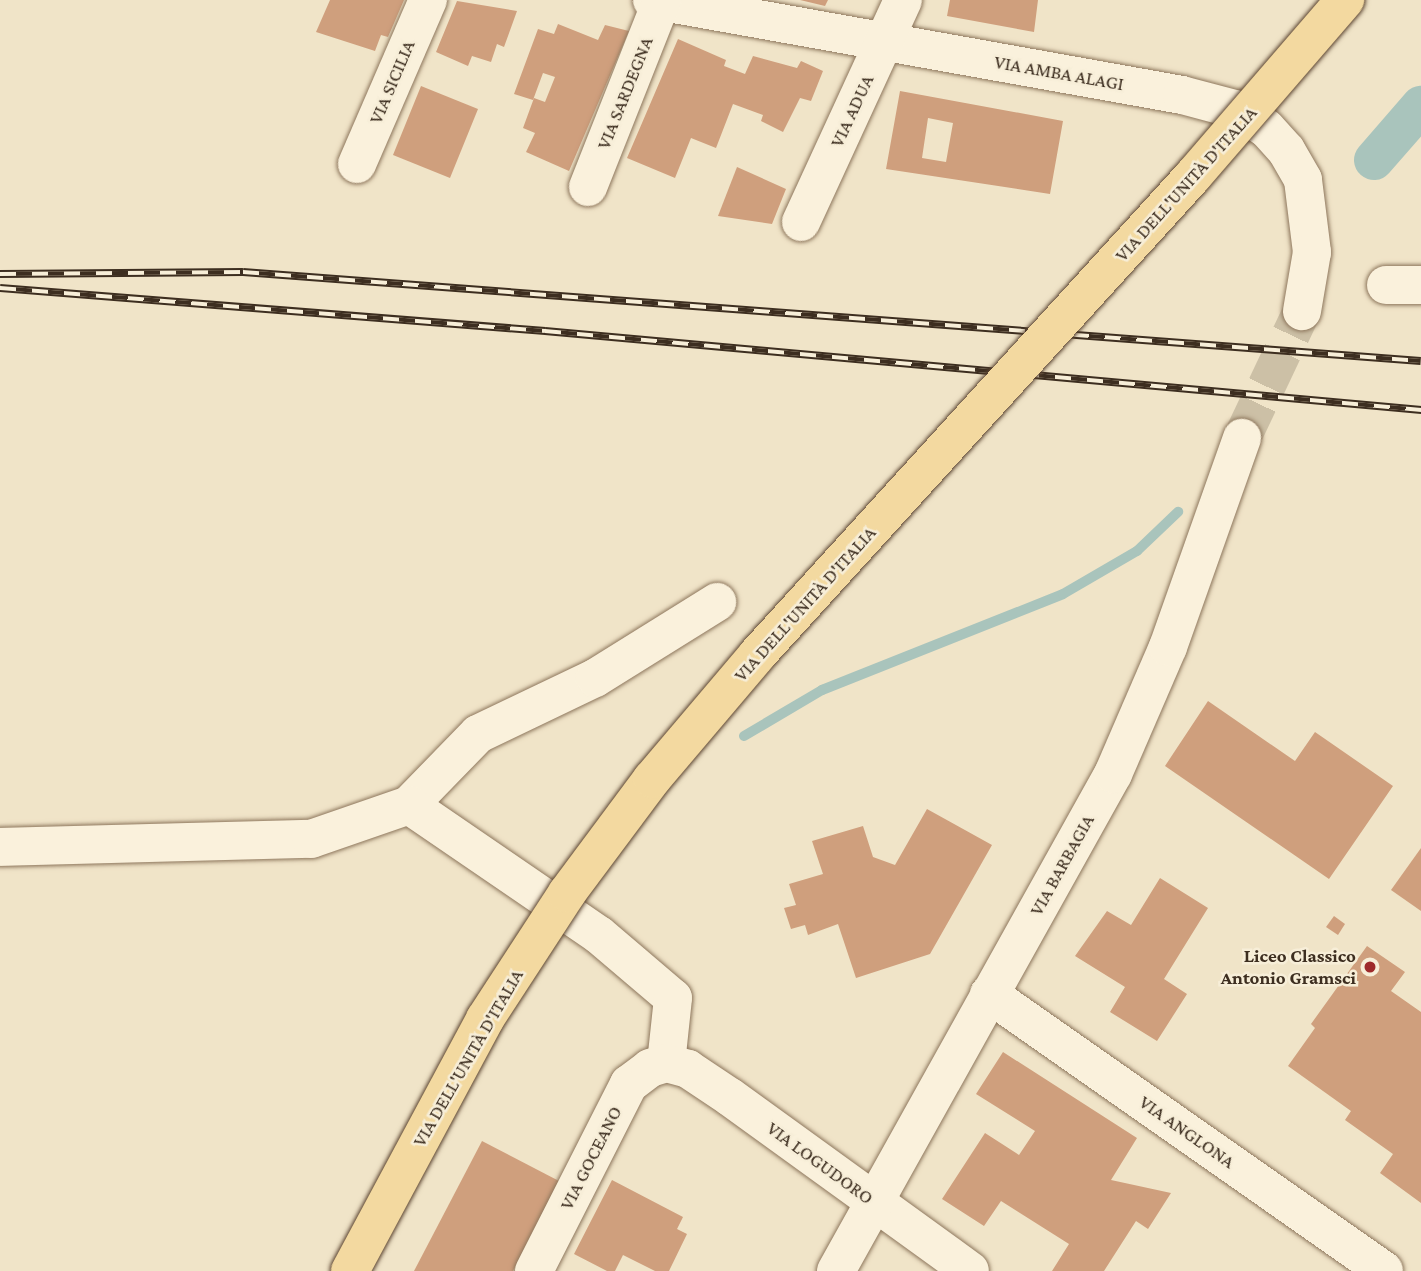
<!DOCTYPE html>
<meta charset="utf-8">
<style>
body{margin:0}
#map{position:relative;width:1421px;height:1271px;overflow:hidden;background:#f0e4c8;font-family:"Crimson Pro",serif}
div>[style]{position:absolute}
.stream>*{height:10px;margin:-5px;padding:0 5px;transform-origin:5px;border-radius:5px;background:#a9c4bc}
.canal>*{height:40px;margin:-20px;padding:0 20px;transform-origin:20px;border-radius:20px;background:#a9c4bc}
.building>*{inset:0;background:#cf9f7d}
.minor-tunnel>*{height:38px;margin-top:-19px;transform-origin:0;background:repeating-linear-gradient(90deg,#ccc0a6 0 38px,transparent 0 57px)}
.roads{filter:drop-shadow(0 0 2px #8d765c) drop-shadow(0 0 2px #8d765c)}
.minor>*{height:38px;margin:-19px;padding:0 19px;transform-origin:19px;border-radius:19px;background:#faf1dc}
.rail>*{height:8px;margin-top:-4px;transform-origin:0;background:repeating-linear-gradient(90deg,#f7eed8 0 16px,#3d2e20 0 32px);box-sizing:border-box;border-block:2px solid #3d2e20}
.bridges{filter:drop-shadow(0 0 2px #5b4430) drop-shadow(0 0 2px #5b4430)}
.major-bridge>*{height:38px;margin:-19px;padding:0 19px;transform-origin:19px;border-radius:19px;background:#f3d9a0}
.dots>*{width:19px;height:19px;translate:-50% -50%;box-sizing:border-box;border:4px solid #f7eed8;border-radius:50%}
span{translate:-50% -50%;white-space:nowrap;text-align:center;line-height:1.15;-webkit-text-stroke:5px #f7eed8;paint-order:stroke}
.street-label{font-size:19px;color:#3d2e20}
.poi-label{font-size:19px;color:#3d2e20;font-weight:700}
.right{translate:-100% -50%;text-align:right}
</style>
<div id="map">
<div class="stream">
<i style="left:744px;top:736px;width:91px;rotate:-30.5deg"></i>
<i style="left:822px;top:690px;width:259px;rotate:-21.7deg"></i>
<i style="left:1063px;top:594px;width:86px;rotate:-30.2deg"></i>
<i style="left:1137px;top:551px;width:57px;rotate:-43.6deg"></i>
</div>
<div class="canal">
<i style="left:1374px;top:160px;width:72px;rotate:-49deg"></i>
</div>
<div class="building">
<i style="clip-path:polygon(330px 0,404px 0,388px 37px,381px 35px,375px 51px,316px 32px)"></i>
<i style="clip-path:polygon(800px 0,828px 0,825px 6px)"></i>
<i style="clip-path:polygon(950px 0,1038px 0,1034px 32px,947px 16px)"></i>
<i style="clip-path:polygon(457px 1px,517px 11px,504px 47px,497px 44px,491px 62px,472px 56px,468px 66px,436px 52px)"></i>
<i style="clip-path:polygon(558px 24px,598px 40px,605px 25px,629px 31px,569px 171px,526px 152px,535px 133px,523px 128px,534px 98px,545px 102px,555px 77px,543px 73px,533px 100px,514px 94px,538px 29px,554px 34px)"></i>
<i style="clip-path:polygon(678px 39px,726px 60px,724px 66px,745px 74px,753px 56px,797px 68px,801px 61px,823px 71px,811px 101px,800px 98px,783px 132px,761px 121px,763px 115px,733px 104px,716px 148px,691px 138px,675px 178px,627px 158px)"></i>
<i style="clip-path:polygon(421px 86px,478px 109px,450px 178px,393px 155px)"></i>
<i style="clip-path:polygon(evenodd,900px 91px,1063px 121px,1050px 194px,886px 169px,900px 91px,928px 118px,953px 123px,946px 162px,922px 158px,928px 118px)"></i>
<i style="clip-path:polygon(737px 167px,786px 189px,772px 224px,718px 216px)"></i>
<i style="clip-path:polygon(1208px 701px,1295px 761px,1315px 732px,1393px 786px,1329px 879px,1165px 766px)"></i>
<i style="clip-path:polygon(927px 809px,992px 845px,930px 954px,856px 978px,838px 924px,808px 935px,805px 925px,791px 929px,784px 908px,796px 905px,789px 884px,823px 874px,812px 841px,863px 826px,873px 857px,895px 865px)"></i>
<i style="clip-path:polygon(1421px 848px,1421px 911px,1391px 890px)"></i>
<i style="clip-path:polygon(1160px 878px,1208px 908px,1164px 979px,1187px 994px,1157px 1041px,1110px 1012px,1125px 987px,1075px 956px,1107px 911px,1131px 925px)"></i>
<i style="clip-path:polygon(1334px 916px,1345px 924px,1338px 935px,1326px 927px)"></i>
<i style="clip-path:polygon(1367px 946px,1405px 972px,1391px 991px,1421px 1012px,1421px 1203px,1380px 1173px,1393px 1154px,1345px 1120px,1351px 1111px,1288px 1066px,1315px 1028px,1311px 1024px)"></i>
<i style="clip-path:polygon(1003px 1052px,1137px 1138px,1111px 1180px,1171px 1193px,1148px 1229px,1136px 1221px,1104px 1271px,1052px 1271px,1069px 1244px,1001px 1201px,984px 1226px,942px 1199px,985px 1133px,1019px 1155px,1035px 1131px,976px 1094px)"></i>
<i style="clip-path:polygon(482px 1141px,559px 1181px,513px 1271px,414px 1271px)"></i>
<i style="clip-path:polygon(612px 1180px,683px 1217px,677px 1229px,687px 1234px,669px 1271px,655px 1271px,623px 1255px,615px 1271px,607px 1271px,574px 1254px)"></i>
</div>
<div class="minor-tunnel">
<i style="left:1242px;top:438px;width:140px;rotate:-64.7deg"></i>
</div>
<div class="roads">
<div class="minor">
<i style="left:652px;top:0;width:538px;rotate:10.16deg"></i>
<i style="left:1182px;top:95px;width:55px;rotate:14.8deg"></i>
<i style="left:1235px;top:109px;width:36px;rotate:32deg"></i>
<i style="left:1266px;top:128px;width:30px;rotate:48deg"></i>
<i style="left:1286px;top:150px;width:34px;rotate:60deg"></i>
<i style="left:1303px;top:180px;width:73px;rotate:82.9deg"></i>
<i style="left:1312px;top:252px;width:60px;rotate:99.6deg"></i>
<i style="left:357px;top:164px;width:179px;rotate:-66.6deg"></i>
<i style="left:588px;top:187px;width:201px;rotate:-68.4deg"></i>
<i style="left:801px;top:222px;width:244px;rotate:-65.3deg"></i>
<i style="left:1386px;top:285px;width:35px"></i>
<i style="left:409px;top:805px;width:99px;rotate:-45.8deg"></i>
<i style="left:478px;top:734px;width:130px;rotate:-25.6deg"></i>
<i style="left:595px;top:678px;width:144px;rotate:-31.9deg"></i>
<i style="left:0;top:847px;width:311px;rotate:-1.5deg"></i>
<i style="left:311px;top:839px;width:104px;rotate:-19.1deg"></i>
<i style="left:409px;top:805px;width:230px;rotate:34.4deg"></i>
<i style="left:599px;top:935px;width:97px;rotate:40.4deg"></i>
<i style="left:673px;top:998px;width:65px;rotate:96.1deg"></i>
<i style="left:989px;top:994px;width:482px;rotate:35deg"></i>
<i style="left:666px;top:1063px;width:23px;rotate:15deg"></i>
<i style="left:688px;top:1069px;width:50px;rotate:33.7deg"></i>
<i style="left:730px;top:1097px;width:296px;rotate:35.9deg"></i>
<i style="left:534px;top:1271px;width:210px;rotate:-63.1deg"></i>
<i style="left:629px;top:1084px;width:26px;rotate:-37deg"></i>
<i style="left:650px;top:1068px;width:17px;rotate:-17deg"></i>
<i style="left:836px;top:1271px;width:569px;rotate:-60.87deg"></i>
<i style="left:1113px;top:774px;width:138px;rotate:-66.6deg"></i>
<i style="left:1168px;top:647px;width:222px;rotate:-70.5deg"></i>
</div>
</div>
<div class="rail">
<i style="left:0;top:274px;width:243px;rotate:-0.5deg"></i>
<i style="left:243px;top:272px;width:1181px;rotate:4.32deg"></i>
<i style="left:0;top:288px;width:547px;rotate:4.51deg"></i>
<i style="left:545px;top:331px;width:880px;rotate:5.15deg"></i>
</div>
<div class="bridges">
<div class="major-bridge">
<i style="left:350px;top:1271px;width:286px;rotate:-61.8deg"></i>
<i style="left:485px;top:1019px;width:150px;rotate:-56.9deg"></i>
<i style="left:567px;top:893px;width:142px;rotate:-53.3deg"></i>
<i style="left:652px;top:779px;width:162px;rotate:-49.7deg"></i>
<i style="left:757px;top:655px;width:648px;rotate:-47.69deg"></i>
<i style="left:1193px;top:176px;width:233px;rotate:-49.2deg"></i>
</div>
</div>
<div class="dots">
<i style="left:1370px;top:967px;background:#9e2a2b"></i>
</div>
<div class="street-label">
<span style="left:1059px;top:73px;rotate:10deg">VIA AMBA ALAGI</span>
<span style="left:392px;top:82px;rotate:-67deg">VIA SICILIA</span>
<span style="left:625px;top:93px;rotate:-68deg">VIA SARDEGNA</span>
<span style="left:852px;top:111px;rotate:-65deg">VIA ADUA</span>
<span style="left:1186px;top:184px;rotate:-48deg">VIA DELL'UNITÀ D'ITALIA</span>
<span style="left:805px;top:604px;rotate:-48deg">VIA DELL'UNITÀ D'ITALIA</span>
<span style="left:1062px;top:865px;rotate:-61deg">VIA BARBAGIA</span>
<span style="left:468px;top:1058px;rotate:-60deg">VIA DELL'UNITÀ D'ITALIA</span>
<span style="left:1187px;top:1132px;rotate:35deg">VIA ANGLONA</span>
<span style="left:591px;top:1158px;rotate:-63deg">VIA GOCEANO</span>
<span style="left:820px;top:1163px;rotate:36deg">VIA LOGUDORO</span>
</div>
<div class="poi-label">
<span class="right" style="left:1356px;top:967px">Liceo Classico<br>Antonio Gramsci</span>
</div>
</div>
